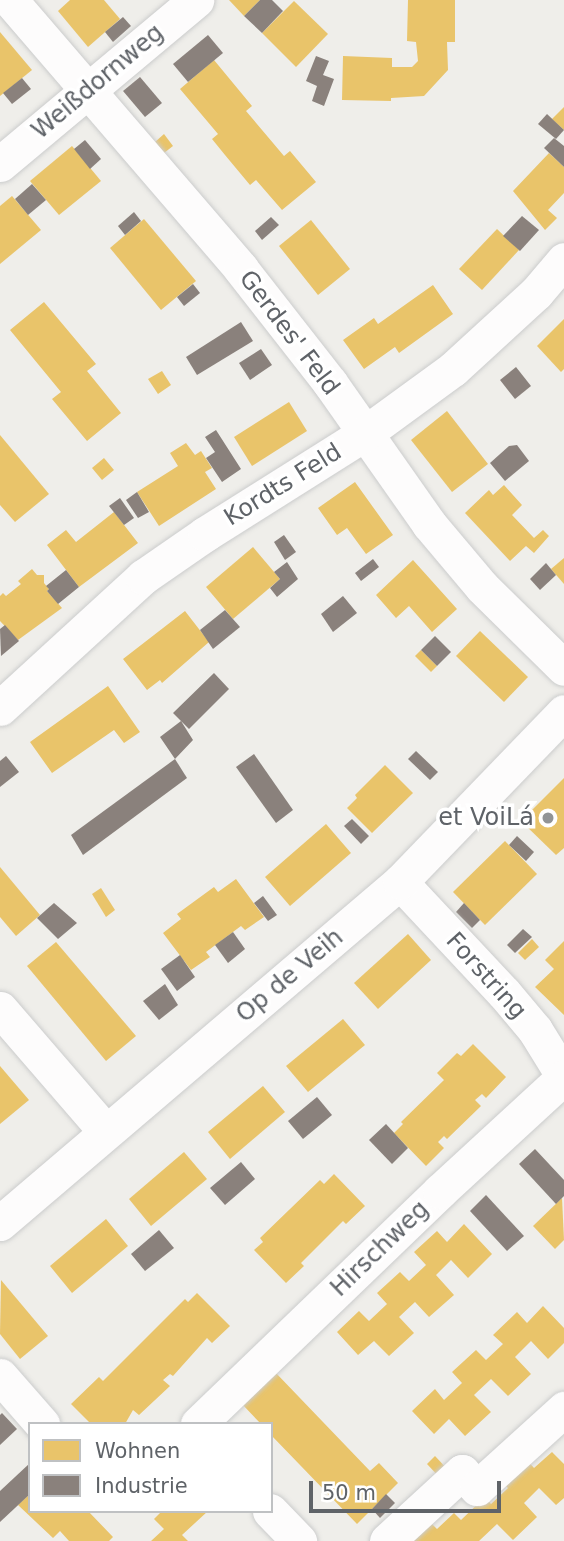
<!DOCTYPE html>
<meta charset="utf-8">
<style>
body{margin:0}
#map{position:relative;width:564px;height:1541px;overflow:hidden;background:#efeeea;font-family:"DejaVu Sans",sans-serif}
div>[style]{position:absolute}
.homes>*{inset:0;background:#e9c46a}
.industry>*{inset:0;background:#8a817c}
.roads{filter:drop-shadow(0 0 2px #cbcccc) drop-shadow(0 0 2px #cbcccc)}
.minor>*{height:35px;margin:-17.5px;padding:0 17.5px;transform-origin:17.5px;border-radius:17.5px;background:#fdfcfc}
.dots>*{width:19px;height:19px;translate:-50% -50%;box-sizing:border-box;border:4px solid #fff;border-radius:50%}
span{translate:-50% -50%;white-space:nowrap;text-align:center;line-height:1.15;-webkit-text-stroke:7px #fff;paint-order:stroke}
.street-label{font-size:24px;color:#5f6368}
.poi-label{font-size:24px;color:#5f6368}
.right{translate:-100% -50%;text-align:right}
.legend{position:absolute;left:28px;top:1422px;width:245px;height:91px;box-sizing:border-box;background:#fff;border:2px solid #bfc1c3;margin:0;padding:9px 12px;list-style:none;font-size:21px;color:#5f6368}
.legend li{display:flex;align-items:center;gap:14px;height:35px}
.legend b{width:35px;border:2px solid #bfc1c3}
.scale{position:absolute;left:309px;top:1481px;width:192px;height:32px;box-sizing:border-box;border:4px solid #5f6368;border-top:0;padding-left:9px;font-size:21px;line-height:24px;white-space:nowrap;color:#5f6368;-webkit-text-stroke:5px #fff;paint-order:stroke}
</style>
<div id="map">
<div class="homes">
<i style="clip-path:polygon(70px 0,104px 0,120px 19px,88px 47px,58px 11px)"></i>
<i style="clip-path:polygon(229px 0,260px 0,244px 16px)"></i>
<i style="clip-path:polygon(408px 0,455px 0,455px 42px,447px 42px,448px 70px,424px 96px,391px 98px,391px 101px,342px 100px,343px 56px,392px 58px,392px 67px,412px 67px,418px 61px,416px 42px,407px 41px)"></i>
<i style="clip-path:polygon(294px 1px,328px 34px,296px 67px,262px 33px)"></i>
<i style="clip-path:polygon(0 32px,32px 70px,0 96px)"></i>
<i style="clip-path:polygon(214px 60px,252px 106px,246px 111px,284px 156px,290px 151px,316px 182px,282px 210px,256px 180px,250px 185px,225px 155px,212px 139px,218px 134px,180px 89px)"></i>
<i style="clip-path:polygon(564px 107px,564px 130px,552px 119px)"></i>
<i style="clip-path:polygon(164px 134px,173px 146px,164px 153px,155px 142px)"></i>
<i style="clip-path:polygon(72px 146px,101px 181px,59px 215px,30px 181px)"></i>
<i style="clip-path:polygon(549px 153px,564px 167px,564px 193px,548px 210px,557px 218px,545px 230px,513px 191px)"></i>
<i style="clip-path:polygon(12px 196px,41px 230px,0 264px,0 206px)"></i>
<i style="clip-path:polygon(144px 219px,196px 281px,161px 310px,110px 248px)"></i>
<i style="clip-path:polygon(311px 220px,350px 269px,318px 295px,279px 246px)"></i>
<i style="clip-path:polygon(497px 229px,519px 250px,482px 290px,459px 269px)"></i>
<i style="clip-path:polygon(433px 285px,453px 314px,399px 353px,395px 347px,364px 369px,343px 340px,374px 318px,378px 324px)"></i>
<i style="clip-path:polygon(44px 302px,96px 364px,87px 371px,121px 413px,87px 441px,52px 399px,61px 392px,10px 330px)"></i>
<i style="clip-path:polygon(564px 319px,564px 369px,561px 372px,537px 346px)"></i>
<i style="clip-path:polygon(162px 371px,171px 385px,158px 394px,148px 379px)"></i>
<i style="clip-path:polygon(289px 402px,307px 431px,252px 466px,234px 437px)"></i>
<i style="clip-path:polygon(447px 411px,488px 464px,452px 492px,411px 440px)"></i>
<i style="clip-path:polygon(0 435px,49px 494px,15px 522px,0 505px)"></i>
<i style="clip-path:polygon(186px 443px,195px 455px,201px 451px,212px 468px,205px 472px,216px 489px,159px 526px,137px 492px,178px 466px,170px 453px)"></i>
<i style="clip-path:polygon(104px 458px,114px 470px,102px 480px,92px 468px)"></i>
<i style="clip-path:polygon(355px 482px,393px 535px,366px 554px,347px 528px,337px 535px,318px 508px)"></i>
<i style="clip-path:polygon(504px 485px,522px 505px,512px 515px,534px 538px,543px 530px,549px 536px,534px 553px,526px 546px,510px 561px,465px 513px,489px 490px,493px 495px)"></i>
<i style="clip-path:polygon(114px 512px,138px 543px,79px 587px,47px 545px,66px 530px,76px 542px)"></i>
<i style="clip-path:polygon(253px 547px,280px 579px,233px 619px,206px 587px)"></i>
<i style="clip-path:polygon(564px 558px,564px 584px,551px 569px)"></i>
<i style="clip-path:polygon(413px 560px,457px 609px,432px 632px,409px 606px,396px 618px,376px 595px)"></i>
<i style="clip-path:polygon(32px 569px,37px 575px,44px 575px,44px 583px,49px 589px,47px 591px,62px 608px,18px 640px,0 621px,0 596px,3px 593px,6px 596px,21px 584px,18px 581px)"></i>
<i style="clip-path:polygon(185px 611px,209px 642px,162px 683px,160px 680px,147px 690px,123px 659px)"></i>
<i style="clip-path:polygon(480px 631px,528px 677px,504px 702px,456px 656px)"></i>
<i style="clip-path:polygon(421px 650px,437px 666px,431px 672px,415px 656px)"></i>
<i style="clip-path:polygon(108px 686px,140px 732px,124px 743px,114px 730px,52px 773px,30px 742px)"></i>
<i style="clip-path:polygon(385px 765px,413px 793px,372px 833px,347px 808px,357px 798px,355px 795px)"></i>
<i style="clip-path:polygon(564px 778px,564px 848px,556px 855px,521px 821px)"></i>
<i style="clip-path:polygon(326px 824px,351px 853px,290px 906px,265px 877px)"></i>
<i style="clip-path:polygon(505px 841px,537px 874px,485px 925px,453px 892px)"></i>
<i style="clip-path:polygon(0 867px,40px 915px,16px 936px,0 917px)"></i>
<i style="clip-path:polygon(236px 879px,264px 917px,245px 930px,241px 926px,206px 952px,210px 957px,191px 970px,163px 933px,181px 919px,177px 914px,214px 887px,218px 892px)"></i>
<i style="clip-path:polygon(101px 888px,115px 910px,106px 917px,92px 894px)"></i>
<i style="clip-path:polygon(408px 934px,431px 960px,378px 1009px,354px 983px)"></i>
<i style="clip-path:polygon(532px 939px,539px 947px,525px 960px,518px 953px)"></i>
<i style="clip-path:polygon(564px 941px,564px 1015px,535px 987px,554px 969px,545px 960px)"></i>
<i style="clip-path:polygon(56px 942px,136px 1036px,106px 1061px,27px 966px)"></i>
<i style="clip-path:polygon(343px 1019px,365px 1045px,308px 1092px,286px 1066px)"></i>
<i style="clip-path:polygon(473px 1044px,506px 1077px,486px 1098px,482px 1094px,475px 1100px,481px 1106px,447px 1139px,444px 1136px,438px 1142px,444px 1148px,426px 1166px,394px 1133px,403px 1124px,401px 1122px,444px 1080px,437px 1073px,457px 1053px,461px 1056px)"></i>
<i style="clip-path:polygon(0 1066px,29px 1100px,0 1124px)"></i>
<i style="clip-path:polygon(263px 1086px,285px 1112px,230px 1159px,208px 1132px)"></i>
<i style="clip-path:polygon(184px 1152px,207px 1179px,151px 1226px,129px 1199px)"></i>
<i style="clip-path:polygon(334px 1174px,365px 1206px,346px 1224px,343px 1221px,301px 1263px,304px 1266px,286px 1283px,254px 1250px,263px 1242px,260px 1238px,320px 1180px,324px 1184px)"></i>
<i style="clip-path:polygon(562px 1198px,564px 1240px,555px 1249px,533px 1226px)"></i>
<i style="clip-path:polygon(106px 1219px,128px 1246px,72px 1293px,50px 1266px)"></i>
<i style="clip-path:polygon(464px 1224px,492px 1254px,468px 1278px,451px 1260px,436px 1275px,454px 1295px,429px 1317px,415px 1302px,399px 1317px,414px 1333px,389px 1356px,374px 1341px,358px 1355px,337px 1332px,359px 1311px,369px 1321px,387px 1304px,377px 1293px,400px 1272px,409px 1281px,426px 1265px,414px 1252px,437px 1231px,447px 1242px)"></i>
<i style="clip-path:polygon(1px 1280px,48px 1336px,20px 1359px,0 1334px)"></i>
<i style="clip-path:polygon(197px 1293px,230px 1326px,212px 1343px,207px 1338px,173px 1376px,170px 1374px,163px 1380px,170px 1386px,139px 1415px,133px 1410px,125px 1424px,91px 1424px,71px 1404px,99px 1377px,103px 1381px,185px 1299px,188px 1302px)"></i>
<i style="clip-path:polygon(543px 1306px,564px 1328px,564px 1343px,548px 1359px,531px 1341px,515px 1357px,531px 1374px,508px 1396px,491px 1379px,474px 1395px,491px 1412px,465px 1436px,449px 1419px,434px 1434px,412px 1411px,435px 1389px,444px 1400px,462px 1383px,452px 1372px,476px 1350px,486px 1360px,503px 1344px,493px 1335px,517px 1312px,527px 1323px)"></i>
<i style="clip-path:polygon(275px 1372px,370px 1471px,379px 1463px,398px 1483px,357px 1524px,271px 1435px,271px 1424px,261px 1424px,242px 1404px)"></i>
<i style="clip-path:polygon(552px 1452px,564px 1464px,564px 1498px,556px 1505px,539px 1488px,524px 1503px,537px 1517px,513px 1540px,497px 1524px,479px 1541px,404px 1541px,427px 1519px,437px 1529px,454px 1513px,461px 1520px,485px 1497px,491px 1504px,508px 1488px,501px 1481px,525px 1458px,534px 1468px)"></i>
<i style="clip-path:polygon(435px 1456px,449px 1471px,441px 1479px,427px 1464px)"></i>
<i style="clip-path:polygon(30px 1494px,30px 1511px,88px 1511px,113px 1537px,109px 1541px,69px 1541px,60px 1531px,53px 1538px,18px 1505px)"></i>
<i style="clip-path:polygon(162px 1511px,208px 1511px,182px 1535px,188px 1541px,151px 1541px,164px 1529px,154px 1519px)"></i>
</div>
<div class="industry">
<i style="clip-path:polygon(260px 0,272px 0,283px 11px,262px 33px,244px 16px)"></i>
<i style="clip-path:polygon(123px 17px,131px 26px,113px 42px,105px 32px)"></i>
<i style="clip-path:polygon(208px 35px,223px 53px,188px 82px,173px 64px)"></i>
<i style="clip-path:polygon(316px 56px,329px 61px,323px 75px,334px 79px,324px 106px,312px 101px,317px 86px,306px 81px)"></i>
<i style="clip-path:polygon(140px 77px,162px 103px,145px 117px,123px 91px)"></i>
<i style="clip-path:polygon(22px 78px,31px 89px,12px 104px,3px 93px)"></i>
<i style="clip-path:polygon(547px 114px,564px 130px,556px 139px,538px 124px)"></i>
<i style="clip-path:polygon(554px 138px,564px 146px,564px 167px,544px 148px)"></i>
<i style="clip-path:polygon(85px 140px,101px 159px,90px 169px,74px 149px)"></i>
<i style="clip-path:polygon(32px 184px,46px 200px,28px 215px,15px 199px)"></i>
<i style="clip-path:polygon(134px 212px,141px 221px,125px 235px,118px 226px)"></i>
<i style="clip-path:polygon(522px 216px,539px 230px,520px 251px,503px 236px)"></i>
<i style="clip-path:polygon(271px 217px,279px 225px,262px 240px,255px 231px)"></i>
<i style="clip-path:polygon(193px 284px,200px 293px,184px 306px,177px 297px)"></i>
<i style="clip-path:polygon(241px 322px,253px 341px,197px 375px,186px 357px)"></i>
<i style="clip-path:polygon(261px 349px,272px 365px,250px 380px,239px 363px)"></i>
<i style="clip-path:polygon(516px 367px,531px 386px,515px 399px,500px 380px)"></i>
<i style="clip-path:polygon(216px 430px,241px 469px,222px 482px,206px 458px,215px 452px,205px 437px)"></i>
<i style="clip-path:polygon(517px 445px,529px 461px,505px 481px,490px 463px,509px 446px)"></i>
<i style="clip-path:polygon(137px 492px,149px 512px,138px 518px,126px 500px)"></i>
<i style="clip-path:polygon(120px 498px,134px 518px,124px 525px,109px 506px)"></i>
<i style="clip-path:polygon(284px 535px,296px 552px,285px 560px,274px 542px)"></i>
<i style="clip-path:polygon(373px 559px,379px 567px,361px 581px,355px 573px)"></i>
<i style="clip-path:polygon(287px 562px,298px 579px,277px 597px,270px 588px,280px 579px,274px 572px)"></i>
<i style="clip-path:polygon(546px 563px,556px 575px,540px 590px,530px 579px)"></i>
<i style="clip-path:polygon(66px 570px,79px 587px,58px 604px,47px 591px,49px 589px,46px 586px)"></i>
<i style="clip-path:polygon(343px 596px,357px 613px,333px 632px,321px 614px)"></i>
<i style="clip-path:polygon(225px 610px,240px 627px,213px 649px,200px 630px)"></i>
<i style="clip-path:polygon(5px 625px,19px 641px,1px 656px,0 629px)"></i>
<i style="clip-path:polygon(435px 636px,451px 652px,437px 666px,421px 650px)"></i>
<i style="clip-path:polygon(214px 673px,229px 689px,189px 729px,181px 721px,193px 740px,175px 759px,160px 737px,181px 721px,173px 713px)"></i>
<i style="clip-path:polygon(416px 751px,438px 772px,430px 780px,408px 759px)"></i>
<i style="clip-path:polygon(254px 754px,293px 810px,276px 823px,236px 767px)"></i>
<i style="clip-path:polygon(6px 756px,19px 772px,0 787px,0 761px)"></i>
<i style="clip-path:polygon(175px 759px,187px 778px,83px 855px,71px 835px)"></i>
<i style="clip-path:polygon(352px 819px,369px 836px,361px 844px,344px 826px)"></i>
<i style="clip-path:polygon(517px 836px,534px 852px,526px 861px,509px 845px)"></i>
<i style="clip-path:polygon(263px 896px,277px 915px,268px 921px,254px 903px)"></i>
<i style="clip-path:polygon(54px 903px,77px 923px,58px 939px,37px 918px)"></i>
<i style="clip-path:polygon(464px 903px,480px 920px,472px 928px,456px 912px)"></i>
<i style="clip-path:polygon(523px 929px,532px 937px,515px 953px,507px 945px)"></i>
<i style="clip-path:polygon(233px 932px,245px 949px,228px 963px,215px 945px)"></i>
<i style="clip-path:polygon(180px 955px,195px 977px,177px 991px,161px 969px)"></i>
<i style="clip-path:polygon(165px 984px,178px 1005px,159px 1020px,143px 1001px)"></i>
<i style="clip-path:polygon(317px 1097px,332px 1115px,303px 1139px,288px 1121px)"></i>
<i style="clip-path:polygon(386px 1124px,408px 1148px,392px 1164px,369px 1140px)"></i>
<i style="clip-path:polygon(535px 1149px,564px 1180px,564px 1196px,556px 1204px,519px 1164px)"></i>
<i style="clip-path:polygon(241px 1162px,255px 1179px,225px 1205px,210px 1188px)"></i>
<i style="clip-path:polygon(486px 1195px,524px 1236px,507px 1251px,470px 1211px)"></i>
<i style="clip-path:polygon(159px 1230px,174px 1248px,145px 1271px,131px 1254px)"></i>
<i style="clip-path:polygon(2px 1413px,17px 1429px,0 1445px,0 1415px)"></i>
<i style="clip-path:polygon(30px 1463px,30px 1494px,0 1522px,0 1491px)"></i>
<i style="clip-path:polygon(386px 1494px,395px 1503px,380px 1518px,372px 1509px)"></i>
</div>
<div class="roads">
<div class="minor">
<i style="left:10px;top:0;width:355px;rotate:49.3deg"></i>
<i style="left:241px;top:269px;width:145px;rotate:52deg"></i>
<i style="left:330px;top:383px;width:172px;rotate:54.9deg"></i>
<i style="left:429px;top:524px;width:82px;rotate:49.9deg"></i>
<i style="left:482px;top:587px;width:115px;rotate:44.6deg"></i>
<i style="left:0;top:164px;width:256px;rotate:-39.9deg"></i>
<i style="left:0;top:708px;width:194px;rotate:-42.5deg"></i>
<i style="left:143px;top:577px;width:75px;rotate:-34.7deg"></i>
<i style="left:205px;top:534px;width:188px;rotate:-32.2deg"></i>
<i style="left:364px;top:434px;width:110px;rotate:-36.1deg"></i>
<i style="left:453px;top:369px;width:113px;rotate:-42.5deg"></i>
<i style="left:536px;top:293px;width:43px;rotate:-49.7deg"></i>
<i style="left:400px;top:882px;width:152px;rotate:46.9deg"></i>
<i style="left:504px;top:993px;width:48px;rotate:50deg"></i>
<i style="left:535px;top:1030px;width:55px;rotate:58.3deg"></i>
<i style="left:0;top:1009px;width:162px;rotate:49.2deg"></i>
<i style="left:0;top:1223px;width:526px;rotate:-40.45deg"></i>
<i style="left:400px;top:882px;width:236px;rotate:-46deg"></i>
<i style="left:0;top:1376px;width:64px;rotate:48.8deg"></i>
<i style="left:198px;top:1424px;width:336px;rotate:-43.9deg"></i>
<i style="left:440px;top:1191px;width:168px;rotate:-42.6deg"></i>
<i style="left:270px;top:1511px;width:42px;rotate:46deg"></i>
<i style="left:387px;top:1541px;width:102px;rotate:-42.6deg"></i>
<i style="left:462px;top:1472px;width:22px;rotate:47deg"></i>
<i style="left:477px;top:1488px;width:118px;rotate:-42.2deg"></i>
</div>
</div>
<div class="dots">
<i style="left:548px;top:818px;background:#919496"></i>
</div>
<div class="street-label">
<span style="left:98px;top:82px;rotate:-40deg">Weißdornweg</span>
<span style="left:289px;top:333px;rotate:53deg">Gerdes' Feld</span>
<span style="left:283px;top:485px;rotate:-32deg">Kordts Feld</span>
<span style="left:290px;top:976px;rotate:-40deg">Op de Veih</span>
<span style="left:486px;top:976px;rotate:48deg">Forstring</span>
<span style="left:380px;top:1249px;rotate:-44deg">Hirschweg</span>
</div>
<div class="poi-label">
<span class="right" style="left:534px;top:818px">et VoiLá</span>
</div>
<ul class="legend">
<li><b style="height:19px;background:#e9c46a"></b>Wohnen</li>
<li><b style="height:19px;background:#8a817c"></b>Industrie</li>
</ul>
<div class="scale">50 m</div>
</div>
